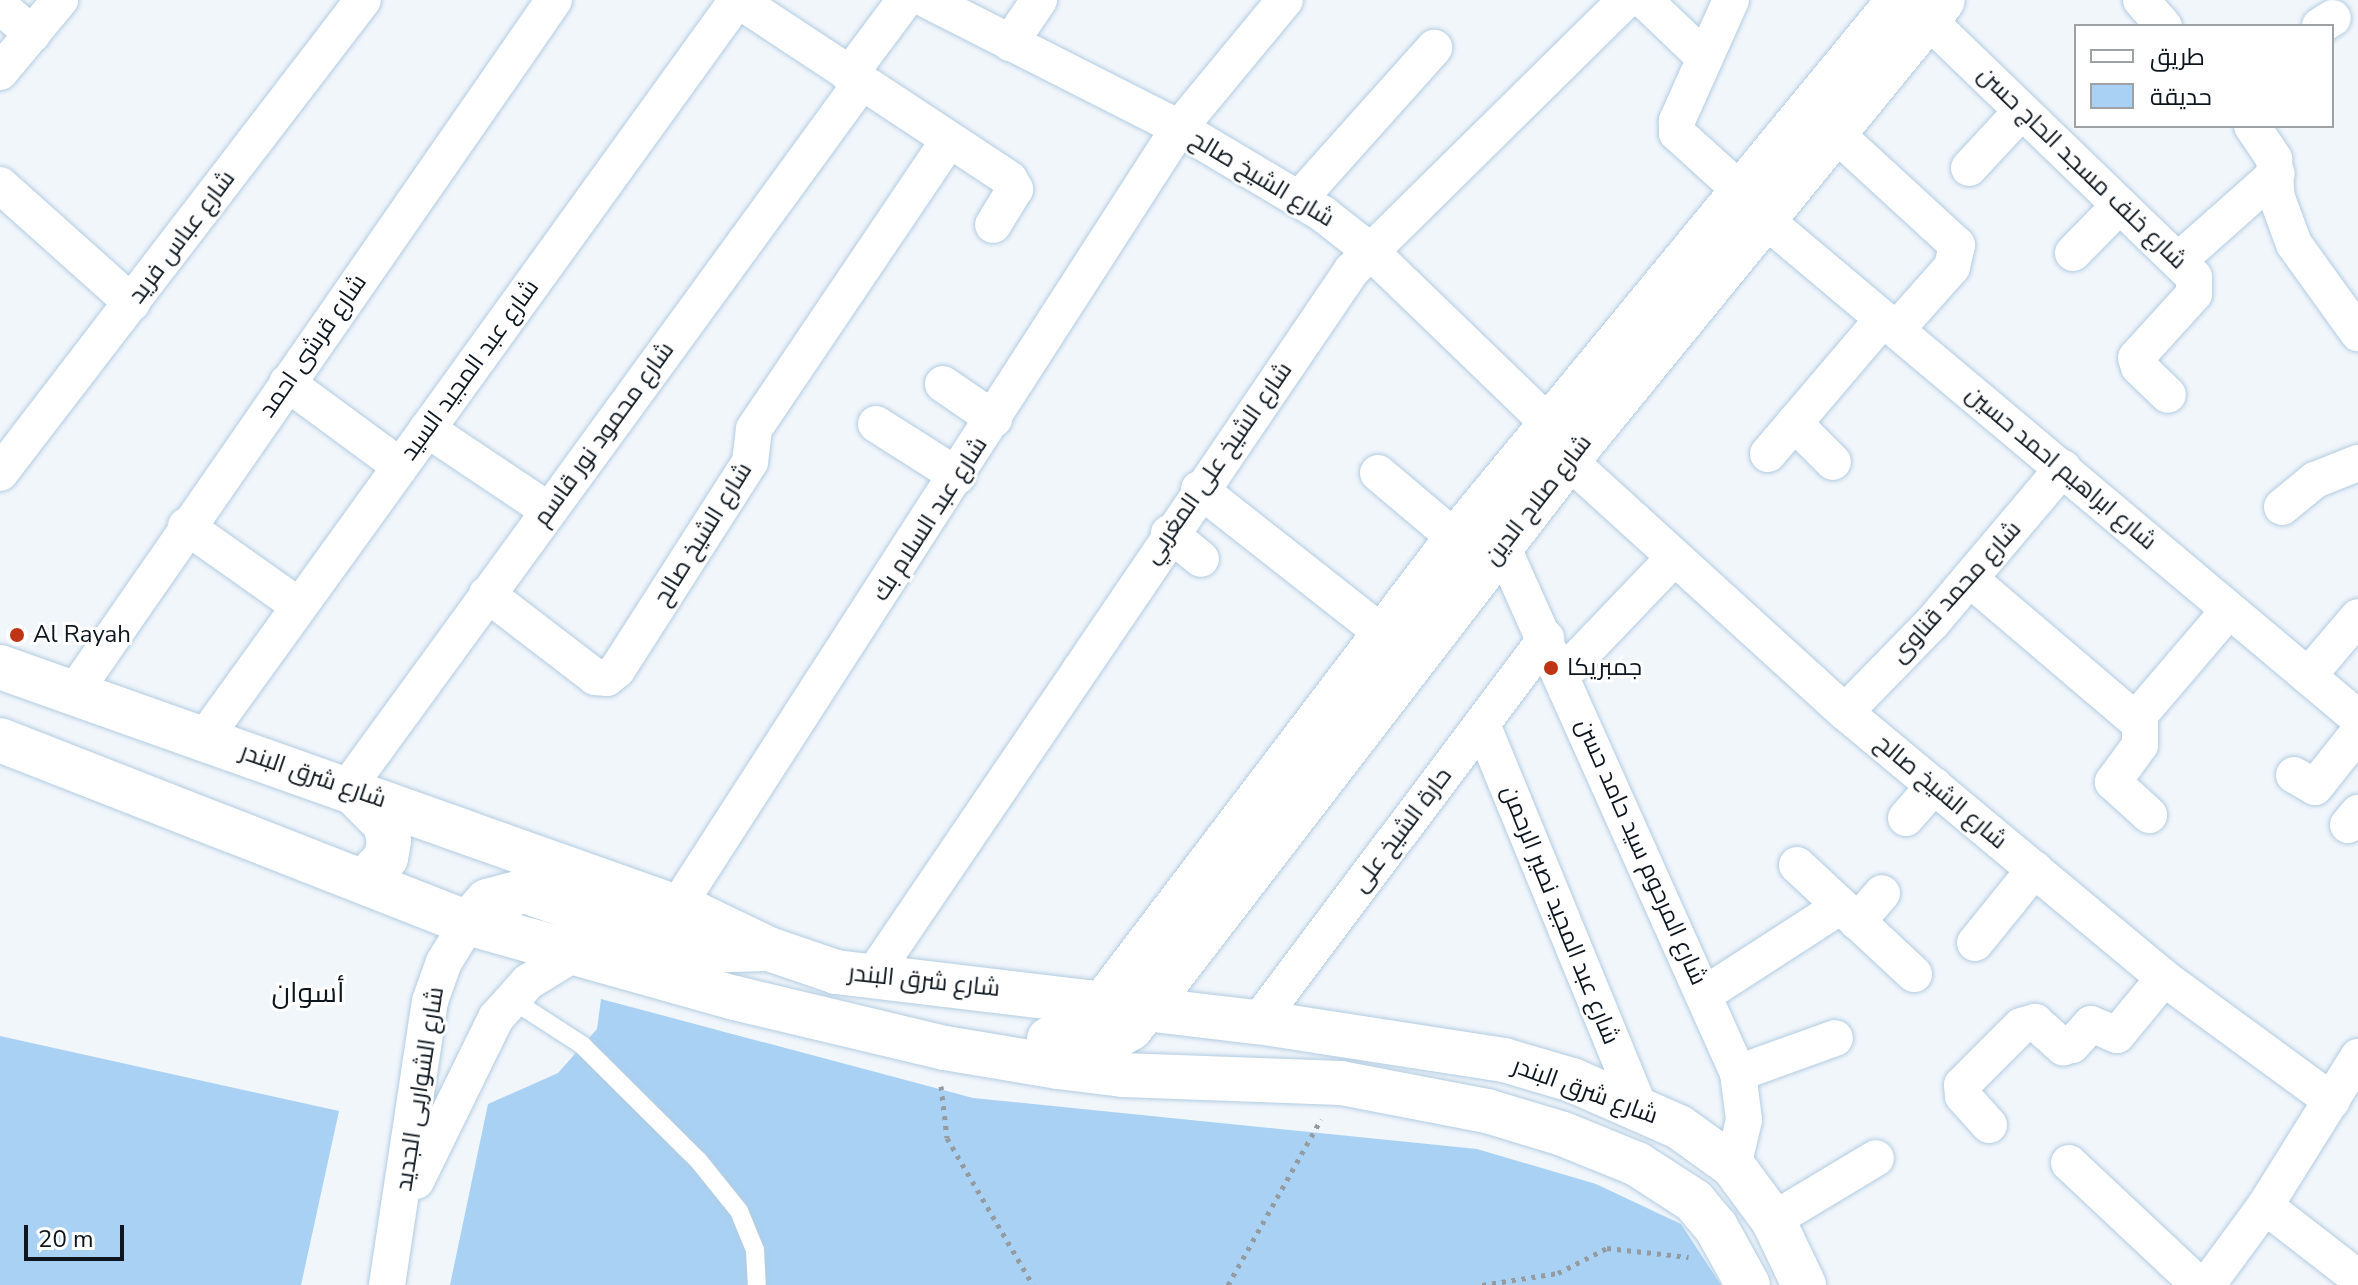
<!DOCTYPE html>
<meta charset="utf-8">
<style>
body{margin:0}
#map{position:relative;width:2358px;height:1285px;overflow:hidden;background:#f1f6fb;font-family:"Nunito Sans",Cairo,sans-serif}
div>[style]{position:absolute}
.green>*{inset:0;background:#a9d1f3}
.path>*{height:5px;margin-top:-2.5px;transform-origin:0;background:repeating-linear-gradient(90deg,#949ba1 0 4px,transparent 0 10px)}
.roads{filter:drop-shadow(0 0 2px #b2cce1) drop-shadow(0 0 2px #b2cce1)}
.lane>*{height:18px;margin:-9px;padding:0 9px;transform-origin:9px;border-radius:9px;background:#fff}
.street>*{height:36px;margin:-18px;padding:0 18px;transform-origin:18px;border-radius:18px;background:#fff}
.secondary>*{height:44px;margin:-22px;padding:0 22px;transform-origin:22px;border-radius:22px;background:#fff}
.dots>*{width:22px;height:22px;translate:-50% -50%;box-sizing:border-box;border:4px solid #fff;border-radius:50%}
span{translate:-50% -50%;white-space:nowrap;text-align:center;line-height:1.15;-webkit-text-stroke:6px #fff;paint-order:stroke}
.street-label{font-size:24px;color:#0d161e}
.poi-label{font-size:24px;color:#0d161e}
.left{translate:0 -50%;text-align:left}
.quarter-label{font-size:28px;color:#0d161e}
.legend{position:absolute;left:2074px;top:24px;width:260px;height:104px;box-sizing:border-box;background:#fff;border:2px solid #9ea2a5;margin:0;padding:10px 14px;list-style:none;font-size:24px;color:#0d161e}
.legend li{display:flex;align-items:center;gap:16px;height:40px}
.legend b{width:40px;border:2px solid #9ea2a5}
.scale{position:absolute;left:24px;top:1225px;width:100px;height:36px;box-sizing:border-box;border:4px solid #0d161e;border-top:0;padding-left:10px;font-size:24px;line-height:28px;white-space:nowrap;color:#0d161e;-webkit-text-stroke:6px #fff;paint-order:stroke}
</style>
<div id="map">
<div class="green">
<i style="clip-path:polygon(601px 999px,973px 1098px,1477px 1149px,1596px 1184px,1681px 1224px,1721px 1285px,450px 1285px,488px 1104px,558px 1073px,597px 1029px)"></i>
<i style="clip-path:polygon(0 1036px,339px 1111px,301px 1285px,0 1285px)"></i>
</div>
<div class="path">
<i style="left:941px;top:1086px;width:52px;rotate:83.4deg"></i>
<i style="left:947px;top:1138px;width:170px;rotate:59.7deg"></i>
<i style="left:1228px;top:1285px;width:190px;rotate:-60.7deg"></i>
<i style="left:1482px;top:1285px;width:77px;rotate:-9deg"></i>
<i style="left:1558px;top:1273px;width:55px;rotate:-27deg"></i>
<i style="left:1607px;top:1248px;width:82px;rotate:6.3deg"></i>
</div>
<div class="roads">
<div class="lane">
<i style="left:511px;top:999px;width:85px;rotate:32.9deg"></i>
<i style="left:582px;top:1045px;width:163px;rotate:44.8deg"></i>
<i style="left:698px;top:1160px;width:65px;rotate:51.2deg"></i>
<i style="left:739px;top:1211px;width:42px;rotate:67.7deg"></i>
<i style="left:755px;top:1250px;width:35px;rotate:87deg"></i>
</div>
<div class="street">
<i style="left:738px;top:0;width:325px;rotate:33.4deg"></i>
<i style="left:1009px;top:179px;width:12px;rotate:59deg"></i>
<i style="left:1015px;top:189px;width:42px;rotate:121.4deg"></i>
<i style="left:927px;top:0;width:283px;rotate:26.9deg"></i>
<i style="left:1179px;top:128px;width:168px;rotate:30.8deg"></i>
<i style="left:1323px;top:214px;width:58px;rotate:38deg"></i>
<i style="left:1369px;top:250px;width:250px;rotate:44deg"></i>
<i style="left:1644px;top:0;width:84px;rotate:43.6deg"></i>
<i style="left:1731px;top:0;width:133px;rotate:114.1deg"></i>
<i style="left:1677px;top:121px;width:12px;rotate:90deg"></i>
<i style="left:1677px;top:133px;width:88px;rotate:42.2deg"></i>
<i style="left:2141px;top:0;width:35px;rotate:49deg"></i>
<i style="left:0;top:6px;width:43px;rotate:41.2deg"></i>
<i style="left:1927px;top:19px;width:371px;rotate:44deg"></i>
<i style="left:2194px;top:277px;width:17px;rotate:90deg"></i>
<i style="left:2194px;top:294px;width:86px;rotate:132.2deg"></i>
<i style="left:2136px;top:358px;width:9px;rotate:72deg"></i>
<i style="left:2139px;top:367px;width:40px;rotate:44deg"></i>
<i style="left:2320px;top:26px;width:15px;rotate:-32deg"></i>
<i style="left:1010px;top:43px;width:52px;rotate:-56deg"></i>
<i style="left:0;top:72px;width:94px;rotate:-50.2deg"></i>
<i style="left:849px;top:75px;width:94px;rotate:-53.3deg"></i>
<i style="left:2252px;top:126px;width:40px;rotate:56deg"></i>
<i style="left:2274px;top:159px;width:39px;rotate:86deg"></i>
<i style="left:2277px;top:198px;width:49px;rotate:69.7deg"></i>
<i style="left:2294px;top:244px;width:110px;rotate:54.3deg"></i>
<i style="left:1834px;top:132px;width:167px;rotate:42.6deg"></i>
<i style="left:1957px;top:245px;width:23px;rotate:103deg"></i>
<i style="left:1952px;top:267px;width:84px;rotate:131.6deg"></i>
<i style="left:1969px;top:168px;width:78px;rotate:-47.1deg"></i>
<i style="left:0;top:185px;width:177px;rotate:41.8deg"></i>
<i style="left:1299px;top:199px;width:203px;rotate:-48.2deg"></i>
<i style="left:1763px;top:218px;width:777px;rotate:40.04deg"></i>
<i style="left:2073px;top:253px;width:67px;rotate:-45.6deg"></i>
<i style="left:2178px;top:261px;width:132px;rotate:-41.6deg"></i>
<i style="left:287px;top:383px;width:140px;rotate:36.3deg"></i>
<i style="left:943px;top:384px;width:62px;rotate:34.5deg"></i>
<i style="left:1794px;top:423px;width:55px;rotate:45deg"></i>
<i style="left:876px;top:424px;width:97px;rotate:32.4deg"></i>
<i style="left:427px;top:429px;width:146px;rotate:33.8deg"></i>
<i style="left:1768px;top:454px;width:177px;rotate:-49.6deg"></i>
<i style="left:1568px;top:460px;width:374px;rotate:42.3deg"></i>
<i style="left:1845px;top:712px;width:415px;rotate:39.8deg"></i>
<i style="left:2164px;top:978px;width:208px;rotate:36.2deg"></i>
<i style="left:0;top:473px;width:596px;rotate:-52.5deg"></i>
<i style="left:1378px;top:473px;width:102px;rotate:40.2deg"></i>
<i style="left:1199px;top:489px;width:234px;rotate:38.2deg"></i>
<i style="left:2282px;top:507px;width:43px;rotate:-39.3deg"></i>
<i style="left:2315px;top:480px;width:46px;rotate:-21.6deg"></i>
<i style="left:186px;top:526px;width:138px;rotate:35.3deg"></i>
<i style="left:1169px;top:533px;width:41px;rotate:39.1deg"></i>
<i style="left:1502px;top:546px;width:577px;rotate:65.88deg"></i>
<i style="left:1738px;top:1073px;width:47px;rotate:82.7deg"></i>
<i style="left:1744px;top:1120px;width:47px;rotate:103.4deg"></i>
<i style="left:1971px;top:580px;width:222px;rotate:40.4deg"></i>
<i style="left:2140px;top:724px;width:21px;rotate:90deg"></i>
<i style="left:2140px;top:745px;width:46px;rotate:126.1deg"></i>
<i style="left:2113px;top:782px;width:49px;rotate:42.5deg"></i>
<i style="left:487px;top:594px;width:136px;rotate:37.5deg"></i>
<i style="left:595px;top:677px;width:12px;rotate:5deg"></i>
<i style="left:607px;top:678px;width:13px;rotate:-39deg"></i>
<i style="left:617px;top:670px;width:247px;rotate:-57.4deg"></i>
<i style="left:750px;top:462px;width:33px;rotate:-83deg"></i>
<i style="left:754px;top:429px;width:347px;rotate:-56deg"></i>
<i style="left:1562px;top:675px;width:162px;rotate:-46.3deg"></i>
<i style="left:2308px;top:676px;width:77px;rotate:-49.7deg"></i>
<i style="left:73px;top:694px;width:844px;rotate:-55.27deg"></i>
<i style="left:1845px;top:712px;width:124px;rotate:-45.7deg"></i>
<i style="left:1932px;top:623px;width:203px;rotate:-49.8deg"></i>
<i style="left:2136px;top:719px;width:143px;rotate:-49.5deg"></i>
<i style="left:1482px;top:724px;width:413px;rotate:67.7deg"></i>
<i style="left:203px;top:740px;width:913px;rotate:-54.18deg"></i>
<i style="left:2294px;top:775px;width:24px;rotate:30deg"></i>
<i style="left:2315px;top:787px;width:69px;rotate:-51.5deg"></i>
<i style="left:348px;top:787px;width:871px;rotate:-53.92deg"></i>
<i style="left:1906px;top:818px;width:43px;rotate:-48.8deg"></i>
<i style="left:2348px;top:825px;width:16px;rotate:-50deg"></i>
<i style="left:1797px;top:865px;width:160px;rotate:43deg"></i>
<i style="left:677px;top:907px;width:927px;rotate:-57.2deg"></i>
<i style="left:1179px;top:128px;width:166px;rotate:-50.4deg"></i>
<i style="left:1857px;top:922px;width:38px;rotate:-49deg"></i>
<i style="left:1975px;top:943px;width:95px;rotate:-51deg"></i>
<i style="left:871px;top:978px;width:856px;rotate:-55.81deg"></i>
<i style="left:1352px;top:270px;width:385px;rotate:-44.6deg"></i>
<i style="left:1705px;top:994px;width:162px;rotate:-32.9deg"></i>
<i style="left:1258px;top:1022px;width:480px;rotate:-53.1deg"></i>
<i style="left:1738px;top:1073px;width:103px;rotate:-19.8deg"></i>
<i style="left:1989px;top:1125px;width:39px;rotate:-132deg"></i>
<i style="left:1963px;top:1096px;width:11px;rotate:-95deg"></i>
<i style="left:1962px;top:1085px;width:83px;rotate:-45deg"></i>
<i style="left:2021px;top:1026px;width:15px;rotate:-16deg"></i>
<i style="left:2035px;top:1022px;width:38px;rotate:42deg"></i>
<i style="left:2063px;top:1047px;width:9px;rotate:-13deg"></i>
<i style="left:2072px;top:1045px;width:28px;rotate:-48deg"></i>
<i style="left:2091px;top:1024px;width:28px;rotate:23deg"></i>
<i style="left:2117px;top:1035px;width:74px;rotate:-50.5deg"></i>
<i style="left:2069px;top:1163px;width:178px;rotate:43.2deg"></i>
<i style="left:416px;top:1181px;width:182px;rotate:-63.9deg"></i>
<i style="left:496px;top:1018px;width:48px;rotate:-48.4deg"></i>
<i style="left:528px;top:982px;width:57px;rotate:-31.5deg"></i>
<i style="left:2265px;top:1206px;width:118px;rotate:37.7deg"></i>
<i style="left:1773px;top:1220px;width:120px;rotate:-31deg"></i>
<i style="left:387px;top:1285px;width:287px;rotate:-81.4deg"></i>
<i style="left:430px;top:1001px;width:41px;rotate:-70.3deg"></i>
<i style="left:444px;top:962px;width:46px;rotate:-58.4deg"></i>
<i style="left:2207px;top:1285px;width:98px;rotate:-53.7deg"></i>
<i style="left:2265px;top:1206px;width:176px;rotate:-58deg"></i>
</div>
<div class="secondary">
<i style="left:0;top:667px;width:739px;rotate:19.54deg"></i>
<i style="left:696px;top:914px;width:81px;rotate:25.6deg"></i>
<i style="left:769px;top:949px;width:71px;rotate:18.9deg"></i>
<i style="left:836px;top:972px;width:425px;rotate:6.8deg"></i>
<i style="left:1258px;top:1022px;width:249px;rotate:8.8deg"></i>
<i style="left:1504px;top:1060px;width:71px;rotate:16.4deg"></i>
<i style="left:1572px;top:1080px;width:117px;rotate:23.7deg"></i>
<i style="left:1679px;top:1127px;width:67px;rotate:35.8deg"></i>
<i style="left:1733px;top:1166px;width:67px;rotate:53.5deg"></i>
<i style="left:1773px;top:1220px;width:72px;rotate:64.5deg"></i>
<i style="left:0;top:740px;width:503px;rotate:21.36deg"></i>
<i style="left:468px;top:923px;width:277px;rotate:15.7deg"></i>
<i style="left:735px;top:998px;width:216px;rotate:13.4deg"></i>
<i style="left:945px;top:1048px;width:115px;rotate:9.5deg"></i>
<i style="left:1058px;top:1067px;width:65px;rotate:7deg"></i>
<i style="left:1123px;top:1075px;width:218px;rotate:2.1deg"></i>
<i style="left:1341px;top:1083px;width:149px;rotate:10.9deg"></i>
<i style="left:1487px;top:1111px;width:79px;rotate:16.8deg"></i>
<i style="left:1563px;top:1134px;width:80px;rotate:22.1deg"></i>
<i style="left:1637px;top:1164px;width:68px;rotate:33deg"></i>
<i style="left:1694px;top:1201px;width:34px;rotate:50deg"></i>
<i style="left:1716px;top:1227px;width:66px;rotate:61.1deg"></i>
<i style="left:350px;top:789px;width:49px;rotate:45deg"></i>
<i style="left:385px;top:824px;width:17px;rotate:77deg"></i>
<i style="left:389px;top:841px;width:17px;rotate:100deg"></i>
<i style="left:386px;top:858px;width:33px;rotate:134deg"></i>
<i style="left:468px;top:923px;width:29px;rotate:-49deg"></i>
<i style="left:487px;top:901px;width:38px;rotate:-15deg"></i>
<i style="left:524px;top:891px;width:185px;rotate:18.9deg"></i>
<i style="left:699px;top:951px;width:67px;rotate:-1.7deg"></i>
<i style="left:1102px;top:1005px;width:585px;rotate:-52.78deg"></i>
<i style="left:1456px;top:539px;width:698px;rotate:-50.58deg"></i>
<i style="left:1049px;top:1039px;width:55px;rotate:5.2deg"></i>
<i style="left:1104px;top:1044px;width:31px;rotate:-31deg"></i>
<i style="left:1131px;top:1028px;width:717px;rotate:-52.43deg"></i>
<i style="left:1568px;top:460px;width:593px;rotate:-50.81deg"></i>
</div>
</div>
<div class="dots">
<i style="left:17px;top:635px;background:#bf3415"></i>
<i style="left:1551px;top:668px;background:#bf3415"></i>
</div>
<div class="street-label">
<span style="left:2082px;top:168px;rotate:44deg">شارع خلف مسجد الحاج حسن</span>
<span style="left:1262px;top:179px;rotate:31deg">شارع الشيخ صالح</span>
<span style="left:182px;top:237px;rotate:-53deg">شارع عباس فريد</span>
<span style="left:313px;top:346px;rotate:-55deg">شارع قرشى احمد</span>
<span style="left:470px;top:370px;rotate:-54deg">شارع عبد المجيد السيد</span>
<span style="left:604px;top:434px;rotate:-54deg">شارع محمود نور قاسم</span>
<span style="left:1218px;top:463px;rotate:-55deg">شارع الشيخ على المغربي</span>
<span style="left:2061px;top:468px;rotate:40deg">شارع ابراهيم احمد حسين</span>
<span style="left:1538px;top:500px;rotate:-52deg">شارع صلاح الدين</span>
<span style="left:930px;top:519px;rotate:-57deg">شارع عبد السلام بك</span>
<span style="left:703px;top:534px;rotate:-58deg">شارع الشيخ صالح</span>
<span style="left:1956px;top:592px;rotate:-48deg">شارع محمد قناوى</span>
<span style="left:313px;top:776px;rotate:19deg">شارع شرق البندر</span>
<span style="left:1941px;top:792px;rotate:40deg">شارع الشيخ صالح</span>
<span style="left:1402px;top:830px;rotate:-53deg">حارة الشيخ على</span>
<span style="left:1641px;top:852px;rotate:66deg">شارع المرحوم سيد حامد حسن</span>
<span style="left:1560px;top:915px;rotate:68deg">شارع عبد المجيد نصير الرحمن</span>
<span style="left:924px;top:981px;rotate:6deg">شارع شرق البندر</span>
<span style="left:420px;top:1089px;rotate:-81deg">شارع الشواربى الجديد</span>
<span style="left:1585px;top:1091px;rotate:20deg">شارع شرق البندر</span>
</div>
<div class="poi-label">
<span class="left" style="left:33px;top:635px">Al Rayah</span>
<span class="left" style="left:1567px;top:668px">جمبريكا</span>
</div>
<div class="quarter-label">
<span style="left:308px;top:993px">أسوان</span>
</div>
<ul class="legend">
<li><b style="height:10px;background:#fff"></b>طريق</li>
<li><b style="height:22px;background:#a9d1f3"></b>حديقة</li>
</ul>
<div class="scale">20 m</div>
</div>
